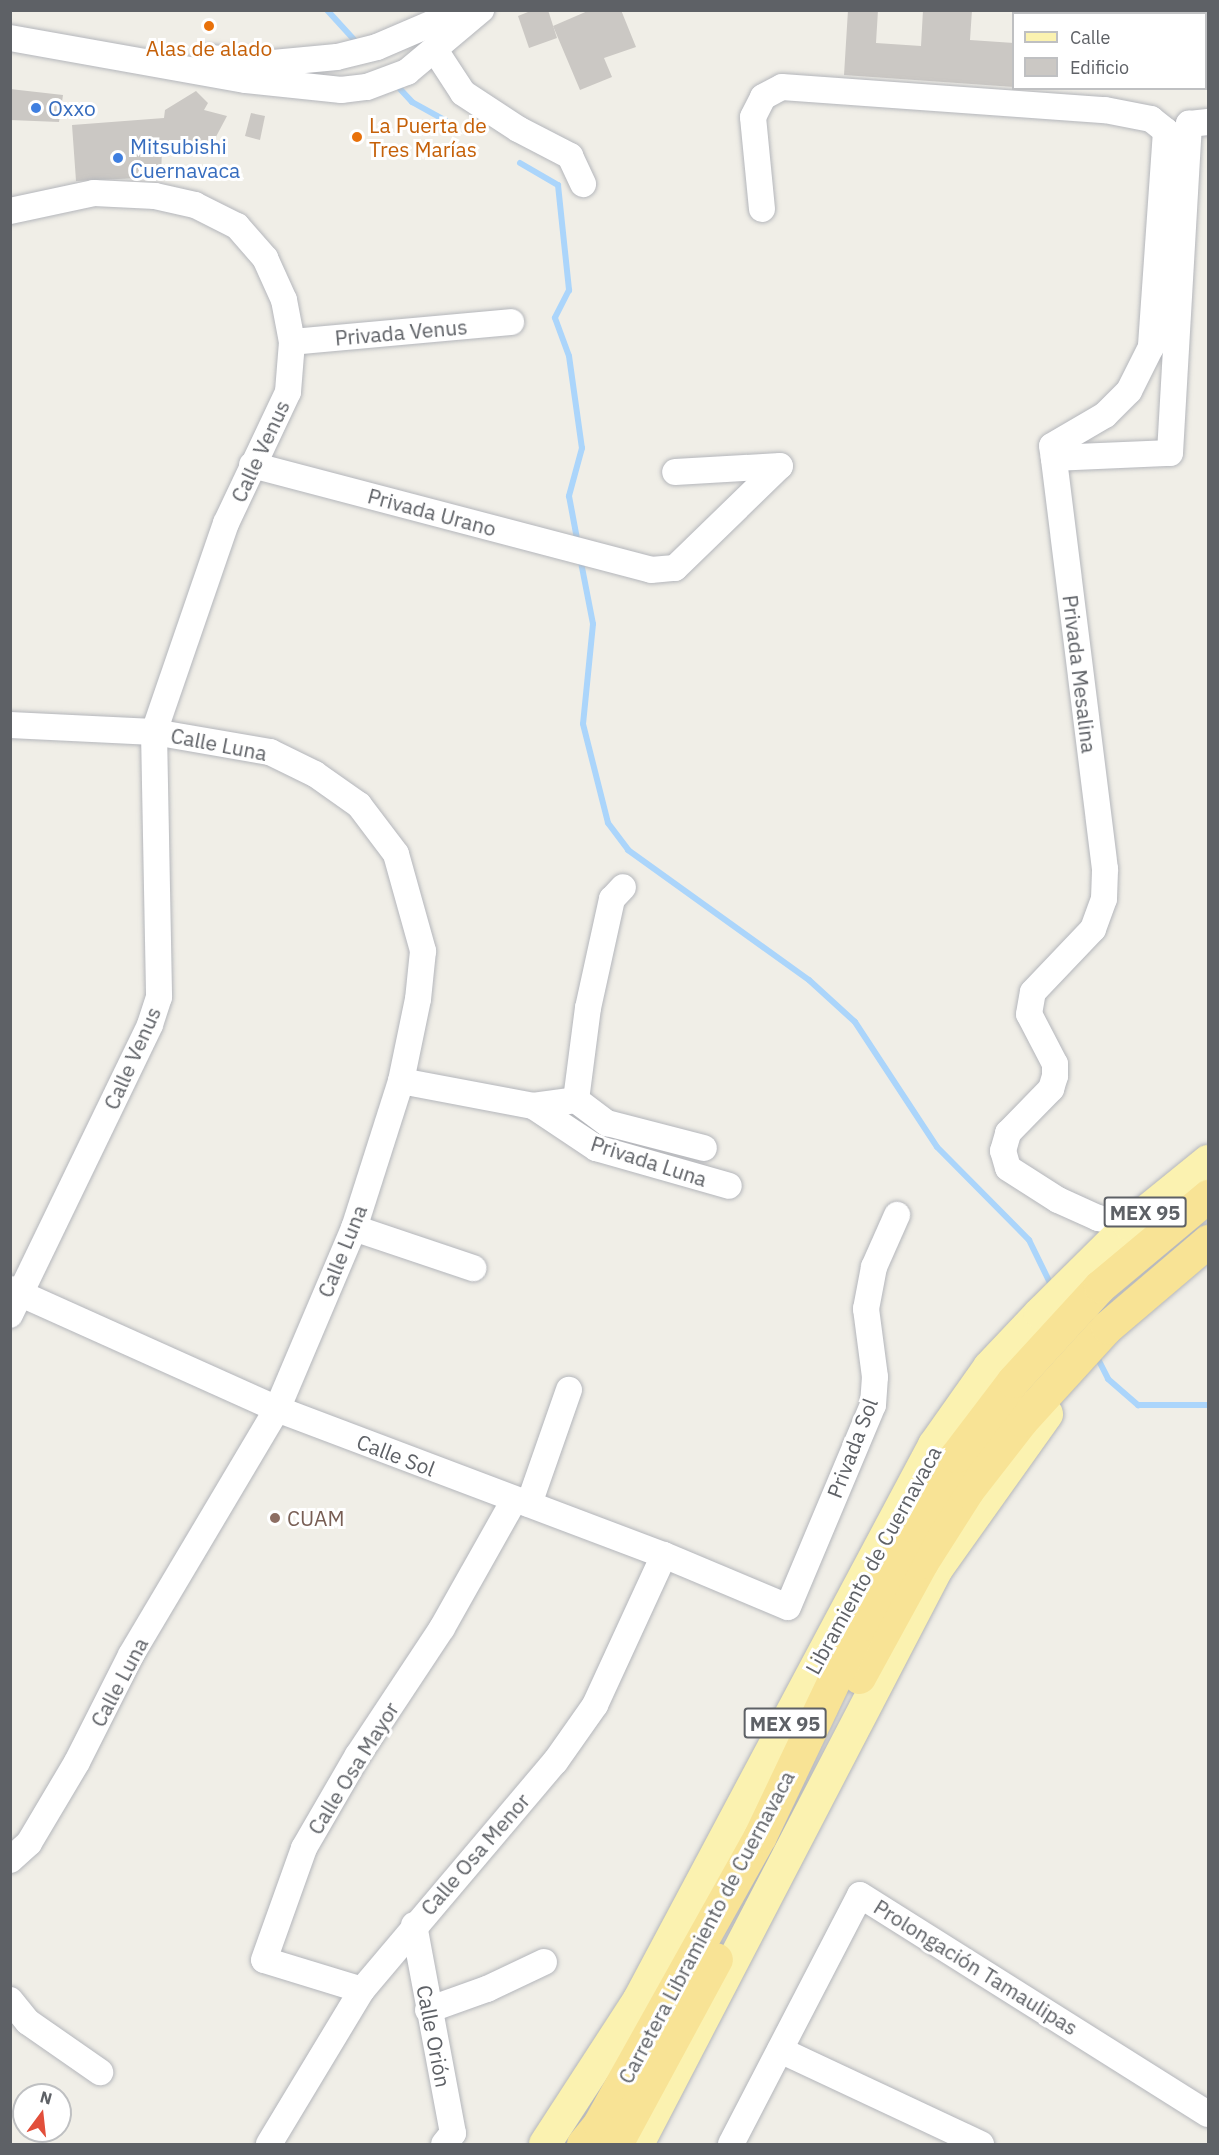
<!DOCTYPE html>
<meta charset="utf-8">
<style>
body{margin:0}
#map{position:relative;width:1219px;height:2155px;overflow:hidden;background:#f0eee7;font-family:"IBM Plex Sans",sans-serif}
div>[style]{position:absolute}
.stream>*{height:6px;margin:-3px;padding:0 3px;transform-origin:3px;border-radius:3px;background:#abd5fb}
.building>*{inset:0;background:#cbc8c4}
.roads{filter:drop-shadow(0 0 2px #b4b6bb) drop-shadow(0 0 2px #b4b6bb)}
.minor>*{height:26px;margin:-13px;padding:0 13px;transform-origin:13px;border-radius:13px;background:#fff}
.major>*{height:32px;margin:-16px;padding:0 16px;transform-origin:16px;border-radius:16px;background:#fbf2b0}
.highway>*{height:33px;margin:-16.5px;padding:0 16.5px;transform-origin:16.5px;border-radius:16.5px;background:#f8e395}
.dots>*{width:16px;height:16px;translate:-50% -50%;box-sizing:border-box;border:3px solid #fff;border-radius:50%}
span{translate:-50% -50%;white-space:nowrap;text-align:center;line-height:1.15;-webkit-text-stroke:6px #fff;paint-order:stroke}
.shield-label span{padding:2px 4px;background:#fff;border:2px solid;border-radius:4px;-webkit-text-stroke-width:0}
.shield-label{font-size:20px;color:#5e6166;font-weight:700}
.food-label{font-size:21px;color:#c56008}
.left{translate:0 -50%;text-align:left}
.shop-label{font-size:21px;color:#366cbe}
.street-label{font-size:21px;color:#5e6166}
.education-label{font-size:21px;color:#785e54}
.frame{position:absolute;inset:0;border:12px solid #5e6166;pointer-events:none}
.legend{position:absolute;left:1012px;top:12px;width:195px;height:78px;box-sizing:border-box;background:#fff;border:2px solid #bfc0c2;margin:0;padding:8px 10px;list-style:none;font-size:18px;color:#5e6166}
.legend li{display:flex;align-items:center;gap:12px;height:30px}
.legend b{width:30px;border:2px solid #bfc0c2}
.north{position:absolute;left:12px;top:2083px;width:60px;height:60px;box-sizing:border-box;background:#fff;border:2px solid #bfc0c2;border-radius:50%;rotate:15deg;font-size:16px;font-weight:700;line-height:24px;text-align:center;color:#5e6166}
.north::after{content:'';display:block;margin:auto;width:21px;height:27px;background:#e24f3b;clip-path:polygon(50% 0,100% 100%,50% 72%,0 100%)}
</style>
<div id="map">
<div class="stream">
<i style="left:327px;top:10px;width:46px;rotate:47.6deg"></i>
<i style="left:400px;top:89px;width:18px;rotate:47deg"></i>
<i style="left:412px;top:102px;width:38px;rotate:29deg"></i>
<i style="left:520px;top:163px;width:44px;rotate:30.1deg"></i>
<i style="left:558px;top:185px;width:106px;rotate:84deg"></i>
<i style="left:569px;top:290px;width:31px;rotate:117deg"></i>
<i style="left:555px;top:318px;width:40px;rotate:69.8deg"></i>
<i style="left:569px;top:356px;width:93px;rotate:82deg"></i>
<i style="left:582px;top:448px;width:50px;rotate:105.2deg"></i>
<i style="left:569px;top:496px;width:49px;rotate:79.4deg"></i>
<i style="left:580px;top:557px;width:68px;rotate:79deg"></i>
<i style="left:593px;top:624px;width:100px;rotate:95.7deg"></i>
<i style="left:583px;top:724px;width:102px;rotate:75.8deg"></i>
<i style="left:608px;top:823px;width:34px;rotate:53deg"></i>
<i style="left:628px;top:850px;width:223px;rotate:35.7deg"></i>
<i style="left:809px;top:980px;width:62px;rotate:42.4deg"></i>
<i style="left:855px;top:1022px;width:149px;rotate:56.7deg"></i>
<i style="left:937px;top:1147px;width:131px;rotate:45.3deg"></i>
<i style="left:1029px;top:1240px;width:52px;rotate:63.9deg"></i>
<i style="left:1095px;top:1353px;width:29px;rotate:63deg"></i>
<i style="left:1108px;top:1379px;width:40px;rotate:41deg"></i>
<i style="left:1138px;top:1405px;width:70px"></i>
</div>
<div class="building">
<i style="clip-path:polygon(533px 10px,548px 10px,557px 38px,529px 48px,518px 16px)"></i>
<i style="clip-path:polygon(590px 10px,621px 10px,636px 47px,604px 58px,612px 77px,580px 90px,553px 26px)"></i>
<i style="clip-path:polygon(848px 10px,878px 10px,876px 43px,921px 46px,923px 10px,972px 10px,970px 40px,1014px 43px,1014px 87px,844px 75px)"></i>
<i style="clip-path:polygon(10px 89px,63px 95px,59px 122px,10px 120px)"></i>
<i style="clip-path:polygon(196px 91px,208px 103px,204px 110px,227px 116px,210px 148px,195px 146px,192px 155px,162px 149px,161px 177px,76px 181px,72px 125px,164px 118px,165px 110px)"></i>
<i style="clip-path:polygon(251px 113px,265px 116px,260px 140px,245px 136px)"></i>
</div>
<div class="roads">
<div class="minor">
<i style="left:10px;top:38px;width:240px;rotate:10.1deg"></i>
<i style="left:246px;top:80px;width:96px;rotate:6deg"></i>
<i style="left:341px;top:90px;width:26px;rotate:-7deg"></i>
<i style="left:367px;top:87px;width:43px;rotate:-20.6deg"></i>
<i style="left:407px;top:72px;width:97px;rotate:-40deg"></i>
<i style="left:435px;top:50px;width:51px;rotate:56.9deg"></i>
<i style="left:463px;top:93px;width:66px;rotate:33.2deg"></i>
<i style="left:518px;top:129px;width:59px;rotate:27.4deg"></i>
<i style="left:570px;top:156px;width:31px;rotate:65deg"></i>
<i style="left:209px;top:58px;width:64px;rotate:4.5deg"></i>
<i style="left:273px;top:63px;width:64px;rotate:-5.4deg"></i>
<i style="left:337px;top:57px;width:41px;rotate:-14deg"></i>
<i style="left:377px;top:47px;width:94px;rotate:-23.3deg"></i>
<i style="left:762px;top:209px;width:92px;rotate:-95.6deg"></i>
<i style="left:753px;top:117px;width:22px;rotate:-63deg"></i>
<i style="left:763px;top:97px;width:21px;rotate:-28deg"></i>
<i style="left:782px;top:87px;width:324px;rotate:4.1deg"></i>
<i style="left:1105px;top:110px;width:47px;rotate:11.1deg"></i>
<i style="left:1151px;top:119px;width:19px;rotate:39deg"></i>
<i style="left:1166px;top:131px;width:217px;rotate:94deg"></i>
<i style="left:1151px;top:347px;width:49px;rotate:116.6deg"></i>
<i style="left:1129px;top:391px;width:34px;rotate:135deg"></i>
<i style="left:1105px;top:415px;width:61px;rotate:149.7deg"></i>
<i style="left:1052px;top:446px;width:12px;rotate:81deg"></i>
<i style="left:10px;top:211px;width:86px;rotate:-12.1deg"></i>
<i style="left:94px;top:193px;width:61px;rotate:2.8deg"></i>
<i style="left:155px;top:196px;width:41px;rotate:12.7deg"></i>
<i style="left:195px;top:205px;width:47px;rotate:26.6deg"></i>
<i style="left:237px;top:226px;width:43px;rotate:48.8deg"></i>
<i style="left:265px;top:258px;width:46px;rotate:65.7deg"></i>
<i style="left:284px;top:300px;width:43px;rotate:79.2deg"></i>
<i style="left:292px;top:342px;width:50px;rotate:94.6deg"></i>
<i style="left:288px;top:392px;width:145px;rotate:115.3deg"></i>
<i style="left:226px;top:523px;width:221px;rotate:109deg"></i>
<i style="left:154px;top:732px;width:265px;rotate:88.9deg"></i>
<i style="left:159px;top:997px;width:29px;rotate:108deg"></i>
<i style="left:150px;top:1025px;width:322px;rotate:115.8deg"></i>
<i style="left:292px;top:342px;width:220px;rotate:-5.2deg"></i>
<i style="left:252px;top:465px;width:413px;rotate:14.7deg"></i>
<i style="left:651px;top:570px;width:24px;rotate:-5deg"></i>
<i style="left:675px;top:568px;width:146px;rotate:-44.2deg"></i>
<i style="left:780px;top:466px;width:105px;rotate:176.7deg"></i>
<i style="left:10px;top:725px;width:144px;rotate:2.8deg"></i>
<i style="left:154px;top:732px;width:118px;rotate:9.8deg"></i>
<i style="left:270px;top:752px;width:50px;rotate:26.1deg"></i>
<i style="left:315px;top:774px;width:54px;rotate:35.2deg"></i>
<i style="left:359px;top:805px;width:61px;rotate:52.9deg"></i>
<i style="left:396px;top:854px;width:101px;rotate:74.4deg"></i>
<i style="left:423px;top:951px;width:48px;rotate:95.9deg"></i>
<i style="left:418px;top:999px;width:84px;rotate:101.7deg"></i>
<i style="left:401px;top:1081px;width:154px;rotate:107.7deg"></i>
<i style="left:354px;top:1228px;width:197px;rotate:113deg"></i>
<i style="left:277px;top:1409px;width:286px;rotate:120.7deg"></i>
<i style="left:131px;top:1655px;width:120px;rotate:116.8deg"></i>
<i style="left:77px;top:1762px;width:94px;rotate:120.7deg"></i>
<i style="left:29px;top:1843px;width:25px;rotate:138deg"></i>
<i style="left:401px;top:1081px;width:134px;rotate:10.7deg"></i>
<i style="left:533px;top:1106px;width:76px;rotate:33.7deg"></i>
<i style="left:596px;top:1148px;width:138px;rotate:15.9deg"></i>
<i style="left:576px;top:1100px;width:39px;rotate:37deg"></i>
<i style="left:607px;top:1123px;width:100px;rotate:14.5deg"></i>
<i style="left:533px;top:1106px;width:43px;rotate:-7.9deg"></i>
<i style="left:576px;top:1100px;width:93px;rotate:-82.6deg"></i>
<i style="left:588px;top:1008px;width:112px;rotate:-77.6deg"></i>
<i style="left:612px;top:899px;width:16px;rotate:-47deg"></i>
<i style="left:1129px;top:1225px;width:32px;rotate:-167deg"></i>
<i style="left:1098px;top:1218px;width:44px;rotate:-155.8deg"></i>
<i style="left:1058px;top:1200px;width:59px;rotate:-147.4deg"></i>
<i style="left:1008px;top:1168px;width:18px;rotate:-106deg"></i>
<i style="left:1003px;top:1151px;width:19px;rotate:-74deg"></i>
<i style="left:1008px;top:1133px;width:62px;rotate:-45.7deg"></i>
<i style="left:1051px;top:1089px;width:14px;rotate:-73deg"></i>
<i style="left:1055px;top:1076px;width:12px;rotate:-90deg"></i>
<i style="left:1055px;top:1064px;width:56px;rotate:-117.5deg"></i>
<i style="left:1029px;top:1014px;width:22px;rotate:-80deg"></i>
<i style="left:1033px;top:992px;width:87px;rotate:-46.4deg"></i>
<i style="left:1093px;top:929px;width:32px;rotate:-70deg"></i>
<i style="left:1104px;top:899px;width:30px;rotate:-88deg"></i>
<i style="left:1105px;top:869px;width:414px;rotate:-97.1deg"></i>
<i style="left:1054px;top:458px;width:116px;rotate:-2.5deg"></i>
<i style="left:1170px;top:453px;width:330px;rotate:-86.7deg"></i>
<i style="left:1189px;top:124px;width:19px;rotate:-6deg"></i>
<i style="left:354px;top:1228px;width:126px;rotate:18.6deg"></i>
<i style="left:10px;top:1289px;width:293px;rotate:24.2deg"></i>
<i style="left:277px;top:1409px;width:414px;rotate:20.7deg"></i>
<i style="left:664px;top:1555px;width:134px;rotate:22.8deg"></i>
<i style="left:788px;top:1607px;width:219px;rotate:-67.2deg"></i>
<i style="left:873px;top:1405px;width:28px;rotate:-86deg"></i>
<i style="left:875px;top:1377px;width:69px;rotate:-97.5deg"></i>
<i style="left:866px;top:1309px;width:43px;rotate:-79.2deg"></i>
<i style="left:874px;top:1267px;width:57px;rotate:-66.1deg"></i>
<i style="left:529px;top:1504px;width:121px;rotate:-70.7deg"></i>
<i style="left:414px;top:1925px;width:212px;rotate:79.4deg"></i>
<i style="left:453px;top:2133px;width:14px;rotate:129deg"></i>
<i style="left:362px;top:1990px;width:102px;rotate:-163deg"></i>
<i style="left:264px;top:1960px;width:119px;rotate:-70.3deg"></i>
<i style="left:304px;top:1848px;width:108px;rotate:-59.9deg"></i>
<i style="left:358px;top:1755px;width:152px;rotate:-56.5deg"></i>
<i style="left:442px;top:1628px;width:147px;rotate:-60.6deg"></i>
<i style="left:10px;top:2000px;width:28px;rotate:51deg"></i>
<i style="left:28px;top:2022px;width:88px;rotate:34.8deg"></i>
<i style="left:428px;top:2010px;width:63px;rotate:-19.6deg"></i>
<i style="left:487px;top:1989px;width:63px;rotate:-25.3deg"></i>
<i style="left:780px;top:2050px;width:222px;rotate:25.1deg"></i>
<i style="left:269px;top:2144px;width:180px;rotate:-58.9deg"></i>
<i style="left:362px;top:1990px;width:299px;rotate:-49.8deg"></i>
<i style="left:555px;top:1762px;width:70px;rotate:-54.9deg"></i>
<i style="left:595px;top:1705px;width:165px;rotate:-65.3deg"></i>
<i style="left:731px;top:2144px;width:280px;rotate:-62.6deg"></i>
<i style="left:860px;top:1895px;width:411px;rotate:32.2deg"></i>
</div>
<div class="major">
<i style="left:545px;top:2144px;width:171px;rotate:-57deg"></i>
<i style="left:638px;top:2001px;width:630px;rotate:-61.97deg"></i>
<i style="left:934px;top:1445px;width:95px;rotate:-54.8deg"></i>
<i style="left:989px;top:1367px;width:74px;rotate:-46.6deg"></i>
<i style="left:1040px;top:1313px;width:125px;rotate:-44.7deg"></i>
<i style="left:1129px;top:1225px;width:102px;rotate:-39deg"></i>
<i style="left:638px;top:2144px;width:648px;rotate:-62.53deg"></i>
<i style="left:937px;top:1569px;width:190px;rotate:-54.6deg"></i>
</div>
<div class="highway">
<i style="left:859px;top:1677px;width:131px;rotate:-61.3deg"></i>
<i style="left:922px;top:1562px;width:84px;rotate:-57.6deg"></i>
<i style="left:967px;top:1491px;width:90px;rotate:-52.2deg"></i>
<i style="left:1022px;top:1420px;width:126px;rotate:-47.6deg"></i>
<i style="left:1107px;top:1327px;width:133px;rotate:-40.4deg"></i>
<i style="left:583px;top:2144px;width:26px;rotate:-51deg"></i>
<i style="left:599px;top:2124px;width:330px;rotate:-60.8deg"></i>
<i style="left:760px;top:1836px;width:233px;rotate:-64.6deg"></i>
<i style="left:860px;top:1625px;width:113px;rotate:-62.5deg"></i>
<i style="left:912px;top:1525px;width:82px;rotate:-57.5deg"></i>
<i style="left:956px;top:1456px;width:94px;rotate:-52.8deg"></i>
<i style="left:1013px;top:1381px;width:129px;rotate:-47.5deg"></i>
<i style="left:1100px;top:1286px;width:141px;rotate:-39.8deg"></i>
<i style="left:616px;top:2144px;width:210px;rotate:-61.6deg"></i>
</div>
</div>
<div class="dots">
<i style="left:209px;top:26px;background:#e8710a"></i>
<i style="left:36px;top:108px;background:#3f7fe0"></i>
<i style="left:357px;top:137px;background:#e8710a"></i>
<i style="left:118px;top:158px;background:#3f7fe0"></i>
<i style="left:275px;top:1518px;background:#8d6e63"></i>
</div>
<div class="shield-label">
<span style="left:1145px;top:1212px">MEX 95</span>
<span style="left:785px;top:1723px">MEX 95</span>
</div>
<div class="food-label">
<span style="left:209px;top:48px">Alas de alado</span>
<span class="left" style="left:369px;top:137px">La Puerta de<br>Tres Marías</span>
</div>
<div class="shop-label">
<span class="left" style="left:48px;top:108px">Oxxo</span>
<span class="left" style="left:130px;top:158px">Mitsubishi<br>Cuernavaca</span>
</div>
<div class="street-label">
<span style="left:401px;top:332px;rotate:-5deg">Privada Venus</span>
<span style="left:260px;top:451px;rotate:-65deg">Calle Venus</span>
<span style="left:432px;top:512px;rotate:15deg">Privada Urano</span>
<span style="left:1080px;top:674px;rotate:83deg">Privada Mesalina</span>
<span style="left:219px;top:744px;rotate:11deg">Calle Luna</span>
<span style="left:132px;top:1058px;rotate:-66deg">Calle Venus</span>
<span style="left:649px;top:1161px;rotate:18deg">Privada Luna</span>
<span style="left:342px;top:1251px;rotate:-68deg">Calle Luna</span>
<span style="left:852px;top:1448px;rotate:-69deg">Privada Sol</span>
<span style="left:396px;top:1455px;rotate:21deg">Calle Sol</span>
<span style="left:873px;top:1560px;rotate:-61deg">Libramiento de Cuernavaca</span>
<span style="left:119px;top:1682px;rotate:-62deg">Calle Luna</span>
<span style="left:353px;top:1768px;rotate:-58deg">Calle Osa Mayor</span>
<span style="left:475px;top:1854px;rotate:-49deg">Calle Osa Menor</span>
<span style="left:706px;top:1927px;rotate:-62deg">Carretera Libramiento de Cuernavaca</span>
<span style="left:976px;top:1967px;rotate:32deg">Prolongación Tamaulipas</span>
<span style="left:434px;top:2036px;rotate:79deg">Calle Orión</span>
</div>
<div class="education-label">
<span class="left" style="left:287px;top:1518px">CUAM</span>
</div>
<div class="frame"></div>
<ul class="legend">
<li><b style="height:8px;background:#fbf2b0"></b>Calle</li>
<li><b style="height:16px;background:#cbc8c4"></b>Edificio</li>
</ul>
<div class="north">N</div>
</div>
